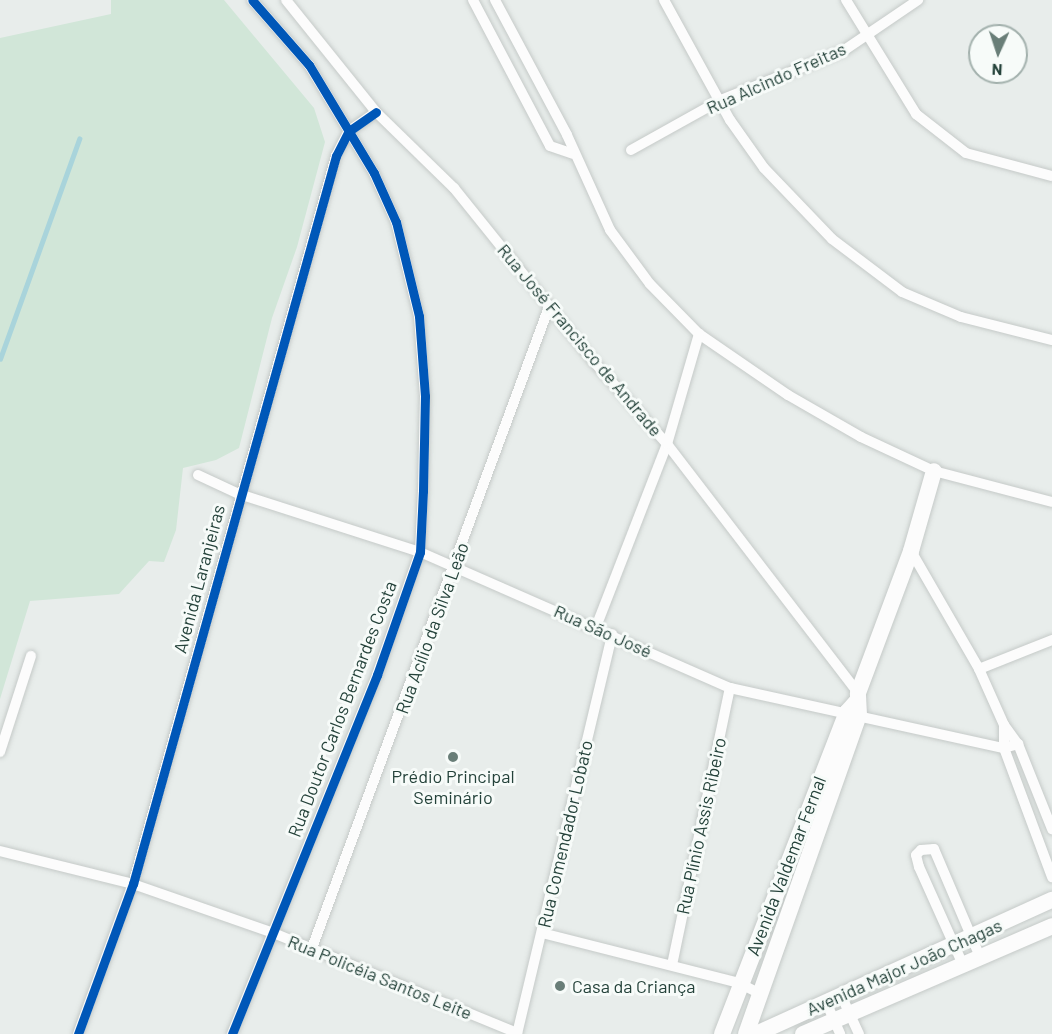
<!DOCTYPE html>
<meta charset="utf-8">
<style>
body{margin:0}
#map{position:relative;width:1052px;height:1034px;overflow:hidden;background:#e8edeb;font-family:Barlow,sans-serif}
div>[style]{position:absolute}
.green>*{inset:0;background:#d1e6d8}
.stream>*{height:4.5px;margin:-2.25px;padding:0 2.25px;transform-origin:2.25px;border-radius:2.25px;background:#a9d4db}
.roads{filter:drop-shadow(0 0 2px #c5cac8) drop-shadow(0 0 2px #c5cac8)}
.street>*{height:10px;margin:-5px;padding:0 5px;transform-origin:5px;border-radius:5px;background:#fcfcfc}
.secondary>*{height:16px;margin:-8px;padding:0 8px;transform-origin:8px;border-radius:8px;background:#fcfcfc}
.cycleway>*{height:9px;margin:-4.5px;padding:0 4.5px;transform-origin:4.5px;border-radius:4.5px;background:#0057b8}
.dots>*{width:16px;height:16px;translate:-50% -50%;box-sizing:border-box;border:3px solid #f7fbf9;border-radius:50%}
span{translate:-50% -50%;white-space:nowrap;text-align:center;line-height:1.15;-webkit-text-stroke:6px #f7fbf9;paint-order:stroke}
.street-label{font-size:18px;color:#24423a}
.poi-label{font-size:18px;color:#24423a}
.left{translate:0 -50%;text-align:left}
.north{position:absolute;left:968px;top:24px;width:60px;height:60px;box-sizing:border-box;background:#f7fbf9;border:2px solid #a3b1ad;border-radius:50%;rotate:183deg;font-size:16px;font-weight:700;line-height:24px;text-align:center;color:#24423a}
.north::after{content:'';display:block;margin:auto;width:21px;height:27px;background:#697e78;clip-path:polygon(50% 0,100% 100%,50% 72%,0 100%)}
</style>
<div id="map">
<div class="green">
<i style="clip-path:polygon(111px 0,224px 0,314px 108px,325px 142px,297px 247px,272px 318px,239px 448px,216px 460px,183px 468px,176px 530px,164px 562px,149px 561px,119px 594px,30px 601px,0 699px,0 38px,111px 14px)"></i>
</div>
<div class="stream">
<i style="left:0;top:359px;width:234px;rotate:-70.2deg"></i>
</div>
<div class="roads">
<div class="street">
<i style="left:286px;top:0;width:144px;rotate:51.2deg"></i>
<i style="left:376px;top:112px;width:109px;rotate:44.3deg"></i>
<i style="left:454px;top:188px;width:223px;rotate:51.2deg"></i>
<i style="left:594px;top:362px;width:110px;rotate:48.3deg"></i>
<i style="left:667px;top:444px;width:314px;rotate:52.5deg"></i>
<i style="left:473px;top:0;width:165px;rotate:62.2deg"></i>
<i style="left:550px;top:146px;width:24px;rotate:19deg"></i>
<i style="left:495px;top:0;width:153px;rotate:61.9deg"></i>
<i style="left:567px;top:135px;width:104px;rotate:65.6deg"></i>
<i style="left:610px;top:230px;width:67px;rotate:53.5deg"></i>
<i style="left:650px;top:284px;width:70px;rotate:45.6deg"></i>
<i style="left:699px;top:334px;width:108px;rotate:34.4deg"></i>
<i style="left:788px;top:395px;width:84px;rotate:29.9deg"></i>
<i style="left:861px;top:437px;width:81px;rotate:25deg"></i>
<i style="left:934px;top:471px;width:122px;rotate:14.7deg"></i>
<i style="left:664px;top:0;width:137px;rotate:61.2deg"></i>
<i style="left:730px;top:120px;width:59px;rotate:54.7deg"></i>
<i style="left:764px;top:168px;width:98px;rotate:46.2deg"></i>
<i style="left:832px;top:239px;width:88px;rotate:37.1deg"></i>
<i style="left:902px;top:292px;width:64px;rotate:23deg"></i>
<i style="left:961px;top:317px;width:94px;rotate:14.2deg"></i>
<i style="left:846px;top:0;width:134px;rotate:58.4deg"></i>
<i style="left:916px;top:114px;width:63px;rotate:38deg"></i>
<i style="left:966px;top:153px;width:89px;rotate:15deg"></i>
<i style="left:631px;top:150px;width:103px;rotate:-29.1deg"></i>
<i style="left:721px;top:100px;width:131px;rotate:-21.9deg"></i>
<i style="left:843px;top:51px;width:91px;rotate:-34.2deg"></i>
<i style="left:198px;top:475px;width:45px;rotate:24.9deg"></i>
<i style="left:239px;top:494px;width:190px;rotate:17.8deg"></i>
<i style="left:420px;top:552px;width:339px;rotate:23.7deg"></i>
<i style="left:730px;top:688px;width:280px;rotate:12.4deg"></i>
<i style="left:1004px;top:748px;width:15px;rotate:-16deg"></i>
<i style="left:911px;top:551px;width:136px;rotate:60deg"></i>
<i style="left:979px;top:669px;width:61px;rotate:65.9deg"></i>
<i style="left:1004px;top:725px;width:24px;rotate:54deg"></i>
<i style="left:1018px;top:744px;width:92px;rotate:68.2deg"></i>
<i style="left:596px;top:627px;width:196px;rotate:-68.8deg"></i>
<i style="left:667px;top:444px;width:115px;rotate:-73.8deg"></i>
<i style="left:979px;top:669px;width:79px;rotate:-21.7deg"></i>
<i style="left:1004px;top:725px;width:23px;rotate:90deg"></i>
<i style="left:1004px;top:748px;width:138px;rotate:69.6deg"></i>
<i style="left:0;top:752px;width:101px;rotate:-72.1deg"></i>
<i style="left:0;top:851px;width:137px;rotate:13.9deg"></i>
<i style="left:133px;top:884px;width:146px;rotate:19.2deg"></i>
<i style="left:271px;top:932px;width:266px;rotate:22.3deg"></i>
<i style="left:542px;top:933px;width:203px;rotate:14.2deg"></i>
<i style="left:739px;top:983px;width:25px;rotate:27deg"></i>
<i style="left:312px;top:948px;width:683px;rotate:-69.71deg"></i>
<i style="left:672px;top:965px;width:283px;rotate:-78.2deg"></i>
<i style="left:964px;top:967px;width:110px;rotate:-114.2deg"></i>
<i style="left:919px;top:867px;width:12px;rotate:-104deg"></i>
<i style="left:916px;top:855px;width:7px;rotate:-45deg"></i>
<i style="left:921px;top:850px;width:13px;rotate:-4deg"></i>
<i style="left:934px;top:849px;width:120px;rotate:66.9deg"></i>
<i style="left:841px;top:995px;width:43px;rotate:65.2deg"></i>
<i style="left:826px;top:1002px;width:35px;rotate:66deg"></i>
<i style="left:78px;top:1034px;width:160px;rotate:-69.9deg"></i>
<i style="left:133px;top:884px;width:756px;rotate:-74.42deg"></i>
<i style="left:336px;top:156px;width:28px;rotate:-63deg"></i>
<i style="left:349px;top:131px;width:33px;rotate:-35deg"></i>
<i style="left:232px;top:1034px;width:387px;rotate:-68deg"></i>
<i style="left:377px;top:675px;width:130px;rotate:-70.7deg"></i>
<i style="left:420px;top:552px;width:61px;rotate:-87.2deg"></i>
<i style="left:423px;top:491px;width:95px;rotate:-88.8deg"></i>
<i style="left:425px;top:396px;width:80px;rotate:-94.3deg"></i>
<i style="left:419px;top:316px;width:97px;rotate:-103.7deg"></i>
<i style="left:396px;top:222px;width:54px;rotate:-114.2deg"></i>
<i style="left:374px;top:173px;width:126px;rotate:-121deg"></i>
<i style="left:309px;top:65px;width:86px;rotate:-131.2deg"></i>
<i style="left:517px;top:1034px;width:411px;rotate:-76.6deg"></i>
</div>
<div class="secondary">
<i style="left:722px;top:1034px;width:345px;rotate:-68.8deg"></i>
<i style="left:847px;top:712px;width:15px;rotate:-48deg"></i>
<i style="left:746px;top:1034px;width:338px;rotate:-70.5deg"></i>
<i style="left:859px;top:715px;width:22px;rotate:-93deg"></i>
<i style="left:858px;top:693px;width:152px;rotate:-69.5deg"></i>
<i style="left:911px;top:551px;width:83px;rotate:-74deg"></i>
<i style="left:756px;top:1034px;width:325px;rotate:-24.4deg"></i>
<i style="left:803px;top:1034px;width:271px;rotate:-23.4deg"></i>
</div>
</div>
<div class="cycleway">
<i style="left:78px;top:1034px;width:160px;rotate:-69.9deg"></i>
<i style="left:133px;top:884px;width:756px;rotate:-74.42deg"></i>
<i style="left:336px;top:156px;width:28px;rotate:-63deg"></i>
<i style="left:349px;top:131px;width:33px;rotate:-35deg"></i>
<i style="left:232px;top:1034px;width:387px;rotate:-68deg"></i>
<i style="left:377px;top:675px;width:130px;rotate:-70.7deg"></i>
<i style="left:420px;top:552px;width:61px;rotate:-87.2deg"></i>
<i style="left:423px;top:491px;width:95px;rotate:-88.8deg"></i>
<i style="left:425px;top:396px;width:80px;rotate:-94.3deg"></i>
<i style="left:419px;top:316px;width:97px;rotate:-103.7deg"></i>
<i style="left:396px;top:222px;width:54px;rotate:-114.2deg"></i>
<i style="left:374px;top:173px;width:126px;rotate:-121deg"></i>
<i style="left:309px;top:65px;width:86px;rotate:-131.2deg"></i>
</div>
<div class="dots">
<i style="left:453px;top:757px;background:#697e78"></i>
<i style="left:560px;top:986px;background:#697e78"></i>
</div>
<div class="street-label">
<span style="left:776px;top:78px;rotate:-24deg">Rua Alcindo Freitas</span>
<span style="left:580px;top:340px;rotate:50deg">Rua José Francisco de Andrade</span>
<span style="left:199px;top:579px;rotate:-75deg">Avenida Laranjeiras</span>
<span style="left:432px;top:628px;rotate:-70deg">Rua Acílio da Silva Leão</span>
<span style="left:603px;top:631px;rotate:24deg">Rua São José</span>
<span style="left:342px;top:709px;rotate:-69deg">Rua Doutor Carlos Bernardes Costa</span>
<span style="left:701px;top:826px;rotate:-78deg">Rua Plínio Assis Ribeiro</span>
<span style="left:565px;top:834px;rotate:-77deg">Rua Comendador Lobato</span>
<span style="left:786px;top:866px;rotate:-69deg">Avenida Valdemar Fernal</span>
<span style="left:904px;top:967px;rotate:-24deg">Avenida Major João Chagas</span>
<span style="left:380px;top:977px;rotate:22deg">Rua Policéia Santos Leite</span>
</div>
<div class="poi-label">
<span style="left:453px;top:787px">Prédio Principal<br>Seminário</span>
<span class="left" style="left:572px;top:986px">Casa da Criança</span>
</div>
<div class="north">N</div>
</div>
